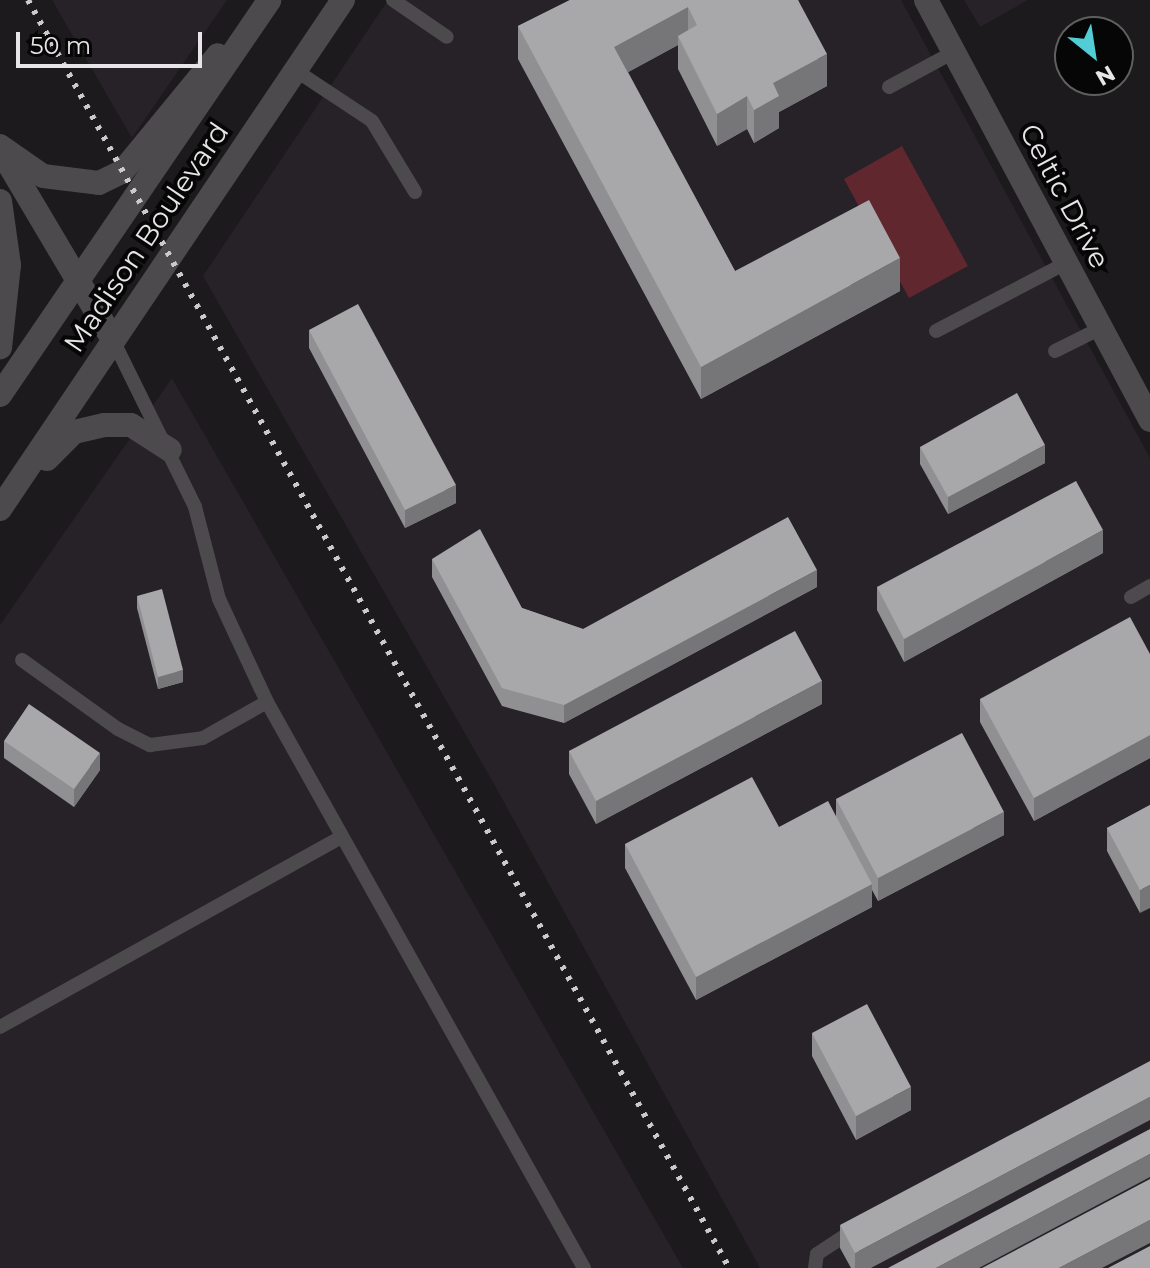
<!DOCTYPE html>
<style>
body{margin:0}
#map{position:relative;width:1150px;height:1268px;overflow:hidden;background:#1c1a1c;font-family:Montserrat,sans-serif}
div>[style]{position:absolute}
.built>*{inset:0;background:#272128}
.green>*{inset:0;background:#60272f}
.lane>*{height:14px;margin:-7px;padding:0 7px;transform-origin:7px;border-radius:7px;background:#4c4a4c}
.street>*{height:24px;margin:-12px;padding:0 12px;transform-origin:12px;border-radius:12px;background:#4c4a4c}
.secondary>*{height:24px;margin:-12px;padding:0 12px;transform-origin:12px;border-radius:12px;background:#4c4a4c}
.rail>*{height:6px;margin-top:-3px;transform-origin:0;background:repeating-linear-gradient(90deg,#cccacc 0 4px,transparent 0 12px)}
.wall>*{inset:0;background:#909092}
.shaded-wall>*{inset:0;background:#767577}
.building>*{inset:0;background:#a8a7aa}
span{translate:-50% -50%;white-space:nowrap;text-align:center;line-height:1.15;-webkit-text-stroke:8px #060606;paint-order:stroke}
.street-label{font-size:28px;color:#e7e5e7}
.north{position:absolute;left:1054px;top:16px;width:80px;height:80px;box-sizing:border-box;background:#060606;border:2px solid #605f60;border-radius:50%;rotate:150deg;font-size:22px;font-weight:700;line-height:32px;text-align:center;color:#e7e5e7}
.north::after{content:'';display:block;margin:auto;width:28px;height:36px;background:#52ccd5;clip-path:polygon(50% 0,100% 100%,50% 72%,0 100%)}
.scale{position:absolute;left:16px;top:32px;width:186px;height:36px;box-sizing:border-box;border:4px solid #e7e5e7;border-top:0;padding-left:10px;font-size:24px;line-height:28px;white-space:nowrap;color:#e7e5e7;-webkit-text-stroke:6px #060606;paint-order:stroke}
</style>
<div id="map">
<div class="built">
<i style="clip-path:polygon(52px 0,227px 0,132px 138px)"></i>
<i style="clip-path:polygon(388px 0,901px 0,1150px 458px,1150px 1268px,760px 1268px,494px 784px,203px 276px)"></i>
<i style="clip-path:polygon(964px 0,1028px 0,980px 27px)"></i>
<i style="clip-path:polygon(172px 378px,683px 1268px,0 1268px,0 625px)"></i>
</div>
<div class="green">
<i style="clip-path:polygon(902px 146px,968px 266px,909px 298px,844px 179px)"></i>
</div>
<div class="lane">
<i style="left:393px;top:0;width:65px;rotate:34.4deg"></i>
<i style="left:295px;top:70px;width:92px;rotate:33.5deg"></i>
<i style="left:372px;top:121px;width:83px;rotate:58.8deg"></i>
<i style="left:889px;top:87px;width:74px;rotate:-28.3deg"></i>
<i style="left:936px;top:331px;width:147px;rotate:-27.6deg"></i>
<i style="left:113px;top:340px;width:186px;rotate:63.8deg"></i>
<i style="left:195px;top:507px;width:95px;rotate:75.4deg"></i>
<i style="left:219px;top:599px;width:114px;rotate:65deg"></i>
<i style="left:267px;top:702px;width:649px;rotate:60.75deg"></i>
<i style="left:1055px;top:351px;width:51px;rotate:-26.6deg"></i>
<i style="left:1131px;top:597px;width:22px;rotate:-30deg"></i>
<i style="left:22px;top:660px;width:118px;rotate:35.7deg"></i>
<i style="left:118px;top:729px;width:36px;rotate:27deg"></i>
<i style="left:150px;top:745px;width:53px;rotate:-7.5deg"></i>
<i style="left:203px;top:738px;width:73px;rotate:-29.4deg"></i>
<i style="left:0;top:1027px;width:391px;rotate:-29.1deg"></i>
<i style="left:815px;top:1268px;width:14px;rotate:-82deg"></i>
<i style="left:817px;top:1254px;width:45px;rotate:-33.3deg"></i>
</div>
<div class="street">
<i style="left:926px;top:0;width:476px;rotate:61.9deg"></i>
</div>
<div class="secondary">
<i style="left:0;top:146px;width:52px;rotate:34.9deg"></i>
<i style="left:43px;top:176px;width:56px;rotate:7.1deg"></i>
<i style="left:99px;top:183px;width:25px;rotate:-26deg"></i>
<i style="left:122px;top:172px;width:151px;rotate:-50.6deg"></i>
<i style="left:1px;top:151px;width:220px;rotate:59.3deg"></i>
<i style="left:0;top:201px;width:65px;rotate:82deg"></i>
<i style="left:9px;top:265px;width:83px;rotate:96.2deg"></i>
<i style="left:0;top:395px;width:478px;rotate:-55.7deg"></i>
<i style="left:47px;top:459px;width:38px;rotate:-45deg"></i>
<i style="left:74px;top:432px;width:31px;rotate:-13deg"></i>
<i style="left:104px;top:425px;width:27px"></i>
<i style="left:131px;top:425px;width:46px;rotate:32.7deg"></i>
<i style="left:0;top:509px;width:614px;rotate:-56.03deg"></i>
</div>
<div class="rail">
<i style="left:28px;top:0;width:1449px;rotate:61.06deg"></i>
</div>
<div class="wall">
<i style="clip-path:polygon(570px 0,798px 0,827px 86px,779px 112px,779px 128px,754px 143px,747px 129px,717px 146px,678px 69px,678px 45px,628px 72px,735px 271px,900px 291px,701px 399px,518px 59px,518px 26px)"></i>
<i style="clip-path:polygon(309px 330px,456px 503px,405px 528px,309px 348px)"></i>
<i style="clip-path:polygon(920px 447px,1045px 463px,948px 514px,920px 464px)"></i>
<i style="clip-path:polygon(1103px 553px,904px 662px,877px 610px,877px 587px)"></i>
<i style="clip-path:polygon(432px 559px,522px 608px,583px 629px,817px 587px,564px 723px,502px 706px,432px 577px)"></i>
<i style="clip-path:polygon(137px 596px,183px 682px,158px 689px,137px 608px)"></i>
<i style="clip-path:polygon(1150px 654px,1150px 758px,1034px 821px,980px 722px,980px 699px)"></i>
<i style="clip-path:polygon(822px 704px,596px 824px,569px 774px,569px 751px)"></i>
<i style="clip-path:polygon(4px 741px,100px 770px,74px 807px,4px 758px)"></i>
<i style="clip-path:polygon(836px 799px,1004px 835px,878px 901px,872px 890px,872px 907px,696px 1000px,625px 868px,625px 844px,779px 827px,836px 817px)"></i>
<i style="clip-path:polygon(1150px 805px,1140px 913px,1107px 851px,1107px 828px)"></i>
<i style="clip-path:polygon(812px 1033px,911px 1110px,856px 1140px,812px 1056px)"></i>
<i style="clip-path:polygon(840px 1225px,871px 1268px,851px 1268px,840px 1248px)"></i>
</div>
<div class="shaded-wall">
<i style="clip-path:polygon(688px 7px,688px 40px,678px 36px,678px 45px,614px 80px,614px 47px)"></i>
<i style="clip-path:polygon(827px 54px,827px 86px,779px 112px,779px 128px,754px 143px,754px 110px,773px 83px)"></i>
<i style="clip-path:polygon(747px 96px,747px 129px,717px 146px,717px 114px)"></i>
<i style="clip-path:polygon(900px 258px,900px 291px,701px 399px,701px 367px)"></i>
<i style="clip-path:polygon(1045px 445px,1045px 463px,948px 514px,948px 497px)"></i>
<i style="clip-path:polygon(456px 485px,456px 503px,405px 528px,405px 510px)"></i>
<i style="clip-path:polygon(1103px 530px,1103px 553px,904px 662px,904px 639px)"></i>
<i style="clip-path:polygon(817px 570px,817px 587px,564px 723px,564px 705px)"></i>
<i style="clip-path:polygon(183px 670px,183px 682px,158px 689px,158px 677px)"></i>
<i style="clip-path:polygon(822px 681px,822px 704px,596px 824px,596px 801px)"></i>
<i style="clip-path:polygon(1150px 735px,1150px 758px,1034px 821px,1034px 798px)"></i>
<i style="clip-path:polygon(100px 753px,100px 770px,74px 807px,74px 789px)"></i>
<i style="clip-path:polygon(1004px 812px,1004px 835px,878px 901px,878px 878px)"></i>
<i style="clip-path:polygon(872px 884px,872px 907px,696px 1000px,696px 977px)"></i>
<i style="clip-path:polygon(1150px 885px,1150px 908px,1140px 913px,1140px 890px)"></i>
<i style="clip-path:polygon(911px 1087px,911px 1110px,856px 1140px,856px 1116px)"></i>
<i style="clip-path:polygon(1150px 1097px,1150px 1120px,871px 1268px,855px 1268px,855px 1253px)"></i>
<i style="clip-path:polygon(1150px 1154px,1150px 1177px,979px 1268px,936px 1268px)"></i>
<i style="clip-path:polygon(1150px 1220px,1150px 1243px,1102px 1268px,1059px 1268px)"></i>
</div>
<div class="building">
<i style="clip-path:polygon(570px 0,798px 0,827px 54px,773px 83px,779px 96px,754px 110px,747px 96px,717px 114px,678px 36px,697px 25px,688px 7px,614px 47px,735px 271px,869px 200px,900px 258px,701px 367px,518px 26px)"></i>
<i style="clip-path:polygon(358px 304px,456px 485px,405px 510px,309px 330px)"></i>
<i style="clip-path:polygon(1017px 393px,1045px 445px,948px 497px,920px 447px)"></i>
<i style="clip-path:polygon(1076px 481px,1103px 530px,904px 639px,877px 587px)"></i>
<i style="clip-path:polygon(788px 517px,817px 570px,564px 705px,502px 688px,432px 559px,480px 529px,522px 608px,583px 629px)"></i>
<i style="clip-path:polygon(162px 589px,183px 670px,158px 677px,137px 596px)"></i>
<i style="clip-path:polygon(1130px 617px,1150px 654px,1150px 735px,1034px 798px,980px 699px)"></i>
<i style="clip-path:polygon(795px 631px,822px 681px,596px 801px,569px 751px)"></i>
<i style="clip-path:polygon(29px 704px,100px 753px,74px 789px,4px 741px)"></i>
<i style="clip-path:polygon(962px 733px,1004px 812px,878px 878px,836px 799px)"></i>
<i style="clip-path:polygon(752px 777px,779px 827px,828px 801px,872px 884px,696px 977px,625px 844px)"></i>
<i style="clip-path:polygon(1150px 805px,1150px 885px,1140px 890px,1107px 828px)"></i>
<i style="clip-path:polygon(867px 1004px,911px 1087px,856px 1116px,812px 1033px)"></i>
<i style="clip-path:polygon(1150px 1061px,1150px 1097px,855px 1253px,840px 1225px)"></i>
<i style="clip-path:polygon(1150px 1129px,1150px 1154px,936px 1268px,888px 1268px)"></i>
<i style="clip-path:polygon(1150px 1179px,1150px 1220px,1059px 1268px,982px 1268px)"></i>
<i style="clip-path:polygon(1150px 1246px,1150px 1268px,1108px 1268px)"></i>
</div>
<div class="street-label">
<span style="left:1065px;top:196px;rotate:62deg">Celtic Drive</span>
<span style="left:146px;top:237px;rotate:-56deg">Madison Boulevard</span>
</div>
<div class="north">N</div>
<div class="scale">50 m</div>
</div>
